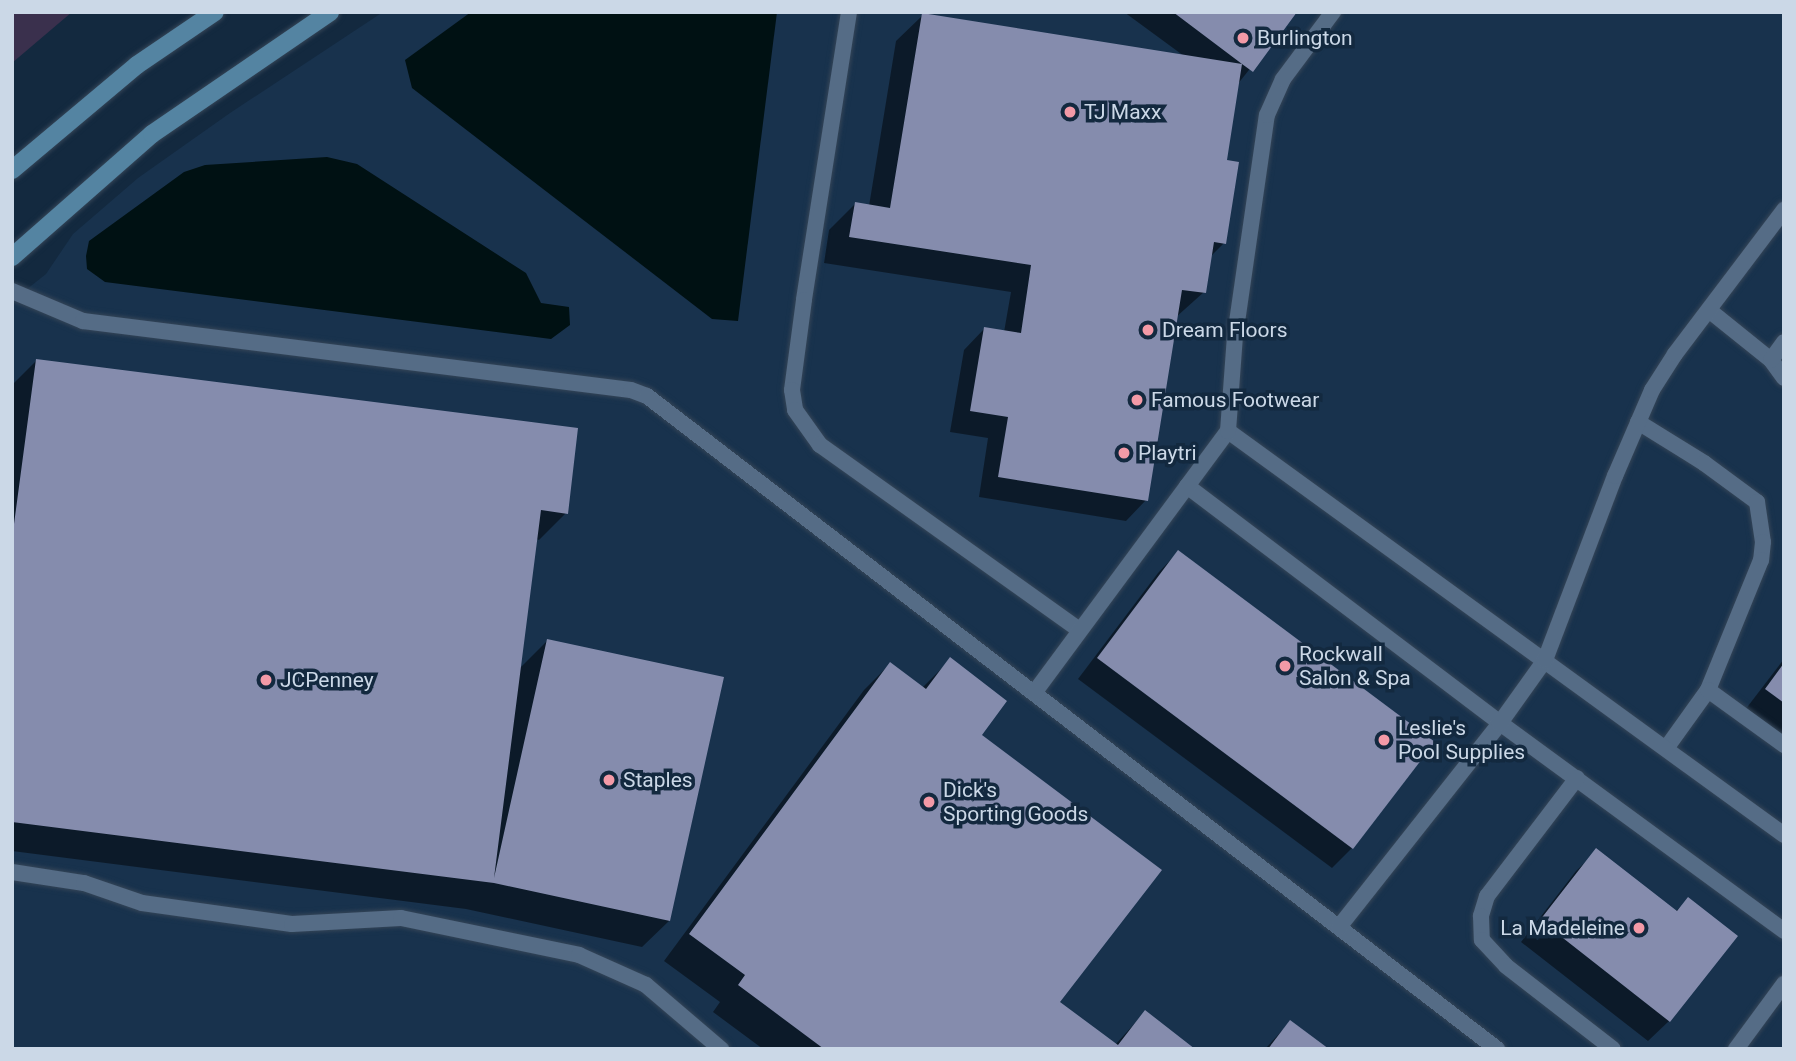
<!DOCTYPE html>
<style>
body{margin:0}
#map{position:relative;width:1796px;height:1061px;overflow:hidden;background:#13293f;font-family:Roboto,sans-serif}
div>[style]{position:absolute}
.built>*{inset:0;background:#18324d}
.green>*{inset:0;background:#3a304d}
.water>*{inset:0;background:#001113}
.shadow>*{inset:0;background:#0007}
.building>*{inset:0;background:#858cad}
.roads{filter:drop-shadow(0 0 2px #354557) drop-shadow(0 0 2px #354557)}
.lane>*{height:16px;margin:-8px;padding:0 8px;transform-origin:8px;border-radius:8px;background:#556c86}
.secondary>*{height:18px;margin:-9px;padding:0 9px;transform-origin:9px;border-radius:9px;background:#5484a2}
.dots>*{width:19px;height:19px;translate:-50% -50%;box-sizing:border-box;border:4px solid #13293f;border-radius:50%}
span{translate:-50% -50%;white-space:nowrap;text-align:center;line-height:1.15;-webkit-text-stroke:7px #13293f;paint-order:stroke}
.poi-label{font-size:21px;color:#cbd8e7}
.left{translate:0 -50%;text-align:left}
.right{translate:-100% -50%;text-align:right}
.frame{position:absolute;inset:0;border:14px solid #cbd8e7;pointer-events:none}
</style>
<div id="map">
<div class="built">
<i style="clip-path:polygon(383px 12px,1784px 12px,1784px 1049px,12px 1049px,12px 301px,46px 274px,73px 234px,138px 178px,230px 113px)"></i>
</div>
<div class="green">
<i style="clip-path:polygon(12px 12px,72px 12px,12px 63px)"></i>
</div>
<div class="water">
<i style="clip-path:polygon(471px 12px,777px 12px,738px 321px,712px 319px,412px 88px,405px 60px)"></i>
<i style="clip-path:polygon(327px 157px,357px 164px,526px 273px,541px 303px,569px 307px,570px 325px,551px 339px,105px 282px,87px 269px,86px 256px,89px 241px,184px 172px,205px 165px)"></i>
</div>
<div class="shadow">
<i style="clip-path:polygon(1124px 12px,1295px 12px,1237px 85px,1225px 161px,1224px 243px,1210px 257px,1204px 292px,1175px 318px,1146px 500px,1126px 521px,979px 497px,988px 438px,950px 432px,964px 350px,984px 329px,1004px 332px,1011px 292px,824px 263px,829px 230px,855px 204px,869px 206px,896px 41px,923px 15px,1184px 56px)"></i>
<i style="clip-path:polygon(36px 361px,566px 513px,539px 540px,536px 539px,519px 669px,547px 641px,669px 921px,642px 947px,466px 909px,12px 851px,12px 385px)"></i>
<i style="clip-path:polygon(1178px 552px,1352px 848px,1332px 868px,1078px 679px,1158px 573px)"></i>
<i style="clip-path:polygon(1784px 659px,1784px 739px,1745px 710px)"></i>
<i style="clip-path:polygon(950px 660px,980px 735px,1059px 1003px,1115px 1045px,1145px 1012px,1192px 1049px,763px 1049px,713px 1012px,720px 1002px,664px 961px,864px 690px,890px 664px,922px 688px)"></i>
<i style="clip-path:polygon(1597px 851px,1675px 912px,1688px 900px,1669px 1021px,1648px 1041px,1521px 942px,1576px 871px)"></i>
<i style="clip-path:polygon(1290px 1022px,1326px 1049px,1265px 1049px)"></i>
</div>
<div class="building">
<i style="clip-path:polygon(1173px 12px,1297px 12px,1253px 72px,1242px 64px,1227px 160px,1239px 162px,1226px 244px,1214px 242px,1206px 293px,1182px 290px,1148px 501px,998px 477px,1008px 417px,970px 411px,984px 327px,1021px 333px,1031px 265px,849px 237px,855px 202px,890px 208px,922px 13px,1242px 64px)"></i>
<i style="clip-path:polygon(36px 359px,578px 428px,568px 514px,541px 510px,494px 878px,547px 639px,724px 677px,670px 921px,494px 883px,12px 822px,12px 539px)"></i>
<i style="clip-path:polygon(1178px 550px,1435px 742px,1353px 849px,1097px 658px)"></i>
<i style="clip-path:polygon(950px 657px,1007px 701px,982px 735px,1162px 870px,1060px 1002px,1118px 1045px,1145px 1010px,1195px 1049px,824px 1049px,738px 985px,745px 975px,689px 934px,890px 662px,926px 689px)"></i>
<i style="clip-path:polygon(1784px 663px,1784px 703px,1765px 689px)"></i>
<i style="clip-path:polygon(1596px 848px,1677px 911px,1688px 897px,1738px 936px,1670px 1022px,1540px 920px)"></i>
<i style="clip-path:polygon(1290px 1020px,1329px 1049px,1268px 1049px)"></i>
</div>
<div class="roads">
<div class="lane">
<i style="left:849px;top:12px;width:291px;rotate:98.9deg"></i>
<i style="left:804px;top:300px;width:91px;rotate:97.6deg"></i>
<i style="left:792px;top:390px;width:20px;rotate:81deg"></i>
<i style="left:795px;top:410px;width:43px;rotate:54.5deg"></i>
<i style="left:820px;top:445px;width:318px;rotate:35.5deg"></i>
<i style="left:12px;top:291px;width:77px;rotate:22.9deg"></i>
<i style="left:83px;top:321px;width:552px;rotate:7.18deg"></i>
<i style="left:631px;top:390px;width:17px;rotate:21deg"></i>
<i style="left:647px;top:396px;width:1072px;rotate:37.53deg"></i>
<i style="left:1710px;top:311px;width:78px;rotate:38.8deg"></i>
<i style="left:1771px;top:360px;width:22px;rotate:54deg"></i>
<i style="left:1771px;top:360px;width:22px;rotate:-54deg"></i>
<i style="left:1638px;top:422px;width:78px;rotate:31.8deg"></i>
<i style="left:1704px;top:463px;width:66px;rotate:36.3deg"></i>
<i style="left:1757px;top:502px;width:40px;rotate:81.5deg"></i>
<i style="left:1763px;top:542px;width:18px;rotate:96deg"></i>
<i style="left:1761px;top:560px;width:140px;rotate:112.2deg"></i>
<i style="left:1708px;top:690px;width:70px;rotate:125.7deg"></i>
<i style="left:1228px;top:431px;width:687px;rotate:36deg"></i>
<i style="left:1187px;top:486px;width:393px;rotate:37.1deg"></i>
<i style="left:1500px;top:723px;width:352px;rotate:36.2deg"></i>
<i style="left:1708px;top:690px;width:94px;rotate:35.9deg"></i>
<i style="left:1034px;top:693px;width:326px;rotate:-53.5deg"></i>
<i style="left:1228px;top:431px;width:95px;rotate:-85.8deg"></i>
<i style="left:1235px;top:336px;width:223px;rotate:-81.8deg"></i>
<i style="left:1267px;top:115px;width:39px;rotate:-66deg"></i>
<i style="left:1283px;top:79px;width:84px;rotate:-53.3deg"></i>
<i style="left:1577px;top:778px;width:148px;rotate:127.3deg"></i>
<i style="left:1487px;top:896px;width:21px;rotate:107deg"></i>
<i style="left:1481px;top:916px;width:24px;rotate:88deg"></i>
<i style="left:1482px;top:940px;width:35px;rotate:47deg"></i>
<i style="left:1506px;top:966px;width:135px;rotate:37.8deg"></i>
<i style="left:12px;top:872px;width:73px;rotate:8.7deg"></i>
<i style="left:84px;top:883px;width:61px;rotate:19deg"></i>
<i style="left:142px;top:903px;width:151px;rotate:8deg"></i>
<i style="left:292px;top:924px;width:109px;rotate:-3.2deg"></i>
<i style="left:401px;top:918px;width:182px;rotate:11.7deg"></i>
<i style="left:579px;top:955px;width:73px;rotate:24.1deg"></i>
<i style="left:646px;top:985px;width:99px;rotate:40.5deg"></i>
<i style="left:1339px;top:927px;width:260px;rotate:-51.7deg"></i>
<i style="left:1500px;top:723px;width:77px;rotate:-54.5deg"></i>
<i style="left:1545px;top:660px;width:197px;rotate:-69.2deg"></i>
<i style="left:1615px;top:476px;width:94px;rotate:-66.7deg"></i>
<i style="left:1652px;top:390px;width:43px;rotate:-57.4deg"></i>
<i style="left:1675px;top:354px;width:181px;rotate:-52.9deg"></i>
<i style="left:1736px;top:1049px;width:81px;rotate:-53.6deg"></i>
</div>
<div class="secondary">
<i style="left:12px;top:170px;width:163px;rotate:-40deg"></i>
<i style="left:137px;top:65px;width:94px;rotate:-34.2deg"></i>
<i style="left:12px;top:257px;width:186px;rotate:-41.3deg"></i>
<i style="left:152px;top:134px;width:216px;rotate:-34.4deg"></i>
</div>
</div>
<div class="dots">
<i style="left:1243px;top:38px;background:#f39aa7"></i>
<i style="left:1070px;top:112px;background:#f39aa7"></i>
<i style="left:1148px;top:330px;background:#f39aa7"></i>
<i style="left:1137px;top:400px;background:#f39aa7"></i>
<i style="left:1124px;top:453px;background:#f39aa7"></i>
<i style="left:1285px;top:666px;background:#f39aa7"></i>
<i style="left:266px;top:680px;background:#f39aa7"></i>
<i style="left:1384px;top:740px;background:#f39aa7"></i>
<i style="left:609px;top:780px;background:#f39aa7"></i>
<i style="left:929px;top:802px;background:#f39aa7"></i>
<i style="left:1639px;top:928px;background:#f39aa7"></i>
</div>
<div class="poi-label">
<span class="left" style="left:1257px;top:38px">Burlington</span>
<span class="left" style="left:1084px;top:112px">TJ Maxx</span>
<span class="left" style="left:1162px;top:330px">Dream Floors</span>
<span class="left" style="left:1151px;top:400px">Famous Footwear</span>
<span class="left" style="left:1138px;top:453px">Playtri</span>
<span class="left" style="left:1299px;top:666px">Rockwall<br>Salon &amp; Spa</span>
<span class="left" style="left:280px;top:680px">JCPenney</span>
<span class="left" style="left:1398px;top:740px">Leslie's<br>Pool Supplies</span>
<span class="left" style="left:623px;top:780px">Staples</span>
<span class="left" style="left:943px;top:802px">Dick's<br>Sporting Goods</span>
<span class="right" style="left:1625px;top:928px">La Madeleine</span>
</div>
<div class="frame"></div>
</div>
